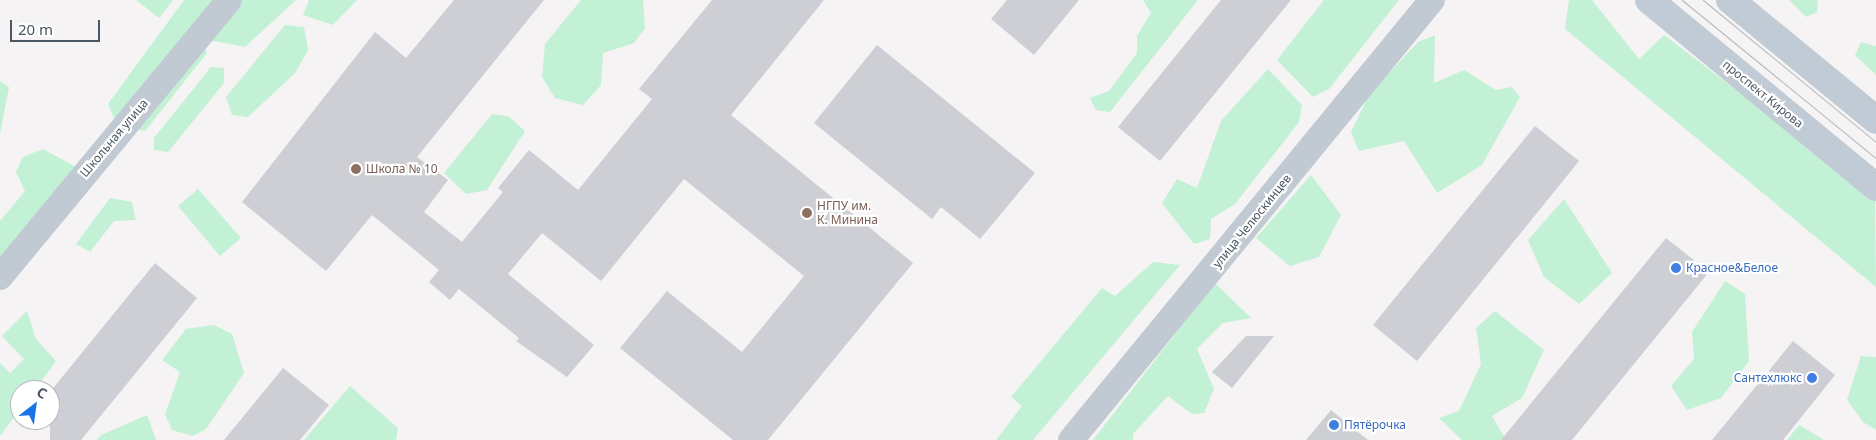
<!DOCTYPE html>
<meta charset="utf-8">
<style>
body{margin:0}
#map{position:relative;width:1876px;height:440px;overflow:hidden;background:#f5f3f3;font-family:"Noto Sans",sans-serif}
div>[style]{position:absolute}
.green>*{inset:0;background:#c3f1d5}
.building>*{inset:0;background:#cdcfd5}
.street>*{height:26px;margin:-13px;padding:0 13px;transform-origin:13px;border-radius:13px;background:#c1cad2}
.secondary>*{height:28px;margin:-14px;padding:0 14px;transform-origin:14px;border-radius:14px;background:#c1cbd6}
.tram>*{height:1px;margin:-0.5px;padding:0 0.5px;transform-origin:0.5px;border-radius:0.5px;background:#b5b8bd}
.dots>*{width:14px;height:14px;translate:-50% -50%;box-sizing:border-box;border:2px solid #fff;border-radius:50%}
span{translate:-50% -50%;white-space:nowrap;text-align:center;line-height:1.15;-webkit-text-stroke:4.5px #fff;paint-order:stroke}
.street-label{font-size:12px;color:#4a5661}
.education-label{font-size:12px;color:#785e54}
.left{translate:0 -50%;text-align:left}
.shop-label{font-size:12px;color:#366cbe}
.right{translate:-100% -50%;text-align:right}
.north{position:absolute;left:10px;top:380px;width:50px;height:50px;box-sizing:border-box;background:#fff;border:1px solid #b7bbc0;border-radius:50%;rotate:30deg;font-size:14px;font-weight:700;line-height:20px;text-align:center;color:#4a5661}
.north::after{content:'';display:block;margin:auto;width:18px;height:22px;background:#1a73e8;clip-path:polygon(50% 0,100% 100%,50% 72%,0 100%)}
.scale{position:absolute;left:10px;top:20px;width:90px;height:22px;box-sizing:border-box;border:2px solid #4a5661;border-top:0;padding-left:6px;font-size:15px;line-height:18px;white-space:nowrap;color:#4a5661;-webkit-text-stroke:4px #fff;paint-order:stroke}
</style>
<div id="map">
<div class="green">
<i style="clip-path:polygon(136px 0,173px 0,159px 18px)"></i>
<i style="clip-path:polygon(184px 0,227px 0,198px 38px,207px 53px,145px 131px,116px 123px,108px 104px)"></i>
<i style="clip-path:polygon(240px 0,296px 0,245px 47px,209px 40px)"></i>
<i style="clip-path:polygon(309px 0,357px 0,333px 25px,303px 15px)"></i>
<i style="clip-path:polygon(581px 0,643px 0,645px 28px,634px 43px,603px 53px,601px 85px,583px 105px,555px 98px,542px 77px,545px 44px)"></i>
<i style="clip-path:polygon(1143px 0,1198px 0,1110px 112px,1096px 110px,1090px 98px,1109px 91px,1137px 53px,1137px 36px,1151px 13px)"></i>
<i style="clip-path:polygon(1324px 0,1399px 0,1329px 89px,1313px 97px,1277px 60px)"></i>
<i style="clip-path:polygon(1569px 0,1592px 0,1639px 59px,1664px 35px,1875px 196px,1876px 287px,1565px 29px)"></i>
<i style="clip-path:polygon(1789px 0,1818px 0,1817px 12px,1806px 17px)"></i>
<i style="clip-path:polygon(285px 25px,304px 27px,308px 50px,295px 73px,248px 117px,232px 115px,226px 97px)"></i>
<i style="clip-path:polygon(1435px 35px,1434px 83px,1464px 70px,1496px 90px,1512px 87px,1520px 97px,1482px 165px,1437px 193px,1404px 141px,1359px 151px,1351px 132px,1370px 93px,1418px 42px)"></i>
<i style="clip-path:polygon(1861px 42px,1876px 46px,1876px 75px,1855px 55px)"></i>
<i style="clip-path:polygon(211px 67px,224px 68px,224px 83px,168px 152px,154px 150px,154px 138px)"></i>
<i style="clip-path:polygon(1268px 69px,1302px 105px,1299px 122px,1235px 204px,1211px 219px,1210px 239px,1194px 244px,1162px 203px,1177px 179px,1197px 188px,1221px 121px)"></i>
<i style="clip-path:polygon(0 81px,9px 87px,0 134px)"></i>
<i style="clip-path:polygon(492px 114px,508px 116px,525px 131px,487px 190px,466px 194px,444px 173px)"></i>
<i style="clip-path:polygon(43px 149px,76px 167px,0 275px,0 221px,25px 191px,16px 172px,23px 157px)"></i>
<i style="clip-path:polygon(1311px 175px,1341px 215px,1319px 257px,1290px 266px,1256px 238px)"></i>
<i style="clip-path:polygon(198px 189px,241px 238px,220px 256px,178px 206px)"></i>
<i style="clip-path:polygon(110px 198px,132px 202px,136px 220px,114px 221px,90px 252px,76px 244px)"></i>
<i style="clip-path:polygon(1564px 199px,1612px 273px,1579px 304px,1544px 277px,1528px 240px)"></i>
<i style="clip-path:polygon(1153px 262px,1180px 265px,1033px 440px,996px 440px,1022px 406px,1011px 397px,1102px 288px,1115px 296px)"></i>
<i style="clip-path:polygon(1725px 281px,1745px 294px,1749px 361px,1721px 398px,1687px 410px,1671px 386px,1694px 359px,1692px 332px)"></i>
<i style="clip-path:polygon(1215px 283px,1251px 318px,1223px 323px,1197px 349px,1214px 389px,1204px 413px,1192px 414px,1168px 396px,1133px 434px,1133px 440px,1093px 440px)"></i>
<i style="clip-path:polygon(27px 311px,36px 339px,56px 361px,35px 390px,20px 390px,20px 409px,0 436px,0 363px,10px 373px,24px 359px,2px 336px)"></i>
<i style="clip-path:polygon(1495px 311px,1544px 350px,1522px 398px,1492px 416px,1506px 440px,1462px 440px,1439px 418px,1459px 411px,1481px 364px,1476px 328px)"></i>
<i style="clip-path:polygon(214px 325px,232px 334px,244px 373px,206px 429px,193px 436px,172px 430px,165px 414px,180px 372px,162px 360px,186px 329px)"></i>
<i style="clip-path:polygon(1861px 356px,1876px 357px,1876px 430px,1863px 422px,1847px 400px)"></i>
<i style="clip-path:polygon(350px 386px,398px 428px,396px 440px,304px 440px)"></i>
<i style="clip-path:polygon(147px 415px,156px 440px,97px 440px,101px 435px)"></i>
<i style="clip-path:polygon(1799px 425px,1824px 440px,1787px 440px)"></i>
</div>
<div class="building">
<i style="clip-path:polygon(454px 0,544px 0,417px 157px,448px 180px,424px 212px,462px 242px,503px 192px,498px 188px,529px 150px,578px 190px,652px 99px,639px 89px,712px 0,824px 0,731px 115px,913px 263px,768px 440px,733px 440px,620px 348px,667px 291px,742px 352px,804px 276px,684px 179px,601px 281px,542px 233px,508px 274px,594px 345px,567px 377px,516px 341px,519px 338px,459px 289px,450px 300px,429px 282px,439px 270px,372px 215px,326px 271px,242px 202px,375px 32px,406px 58px)"></i>
<i style="clip-path:polygon(1007px 0,1079px 0,1034px 55px,991px 19px)"></i>
<i style="clip-path:polygon(1221px 0,1291px 0,1160px 161px,1118px 127px)"></i>
<i style="clip-path:polygon(877px 45px,1035px 173px,980px 239px,941px 207px,932px 219px,814px 123px)"></i>
<i style="clip-path:polygon(1535px 126px,1579px 161px,1417px 361px,1373px 325px)"></i>
<i style="clip-path:polygon(1666px 238px,1709px 272px,1572px 440px,1501px 440px)"></i>
<i style="clip-path:polygon(155px 263px,197px 298px,81px 440px,50px 440px,50px 392px)"></i>
<i style="clip-path:polygon(1246px 336px,1274px 336px,1232px 388px,1212px 372px)"></i>
<i style="clip-path:polygon(1793px 341px,1835px 375px,1783px 440px,1712px 440px)"></i>
<i style="clip-path:polygon(283px 368px,329px 405px,300px 440px,224px 440px)"></i>
<i style="clip-path:polygon(1331px 410px,1368px 440px,1306px 440px)"></i>
</div>
<div class="street">
<i style="left:0;top:277px;width:359px;rotate:-50.4deg"></i>
<i style="left:1071px;top:440px;width:569px;rotate:-50.63deg"></i>
</div>
<div class="secondary">
<i style="left:1649px;top:0;width:294px;rotate:39.5deg"></i>
<i style="left:1730px;top:0;width:189px;rotate:39.4deg"></i>
</div>
<div class="tram">
<i style="left:1682px;top:0;width:250px;rotate:39.2deg"></i>
<i style="left:1703px;top:0;width:224px;rotate:39.4deg"></i>
</div>
<div class="dots">
<i style="left:356px;top:169px;background:#8d6e63"></i>
<i style="left:807px;top:213px;background:#8d6e63"></i>
<i style="left:1676px;top:268px;background:#3f7fe0"></i>
<i style="left:1812px;top:378px;background:#3f7fe0"></i>
<i style="left:1334px;top:425px;background:#3f7fe0"></i>
</div>
<div class="street-label">
<span style="left:1763px;top:94px;rotate:39deg">проспект Кирова</span>
<span style="left:114px;top:138px;rotate:-50deg">Школьная улица</span>
<span style="left:1252px;top:221px;rotate:-51deg">улица Челюскинцев</span>
</div>
<div class="education-label">
<span class="left" style="left:366px;top:169px">Школа № 10</span>
<span class="left" style="left:817px;top:213px">НГПУ им.<br>К. Минина</span>
</div>
<div class="shop-label">
<span class="left" style="left:1686px;top:268px">Красное&amp;Белое</span>
<span class="right" style="left:1802px;top:378px">Сантехлюкс</span>
<span class="left" style="left:1344px;top:425px">Пятёрочка</span>
</div>
<div class="north">С</div>
<div class="scale">20 m</div>
</div>
